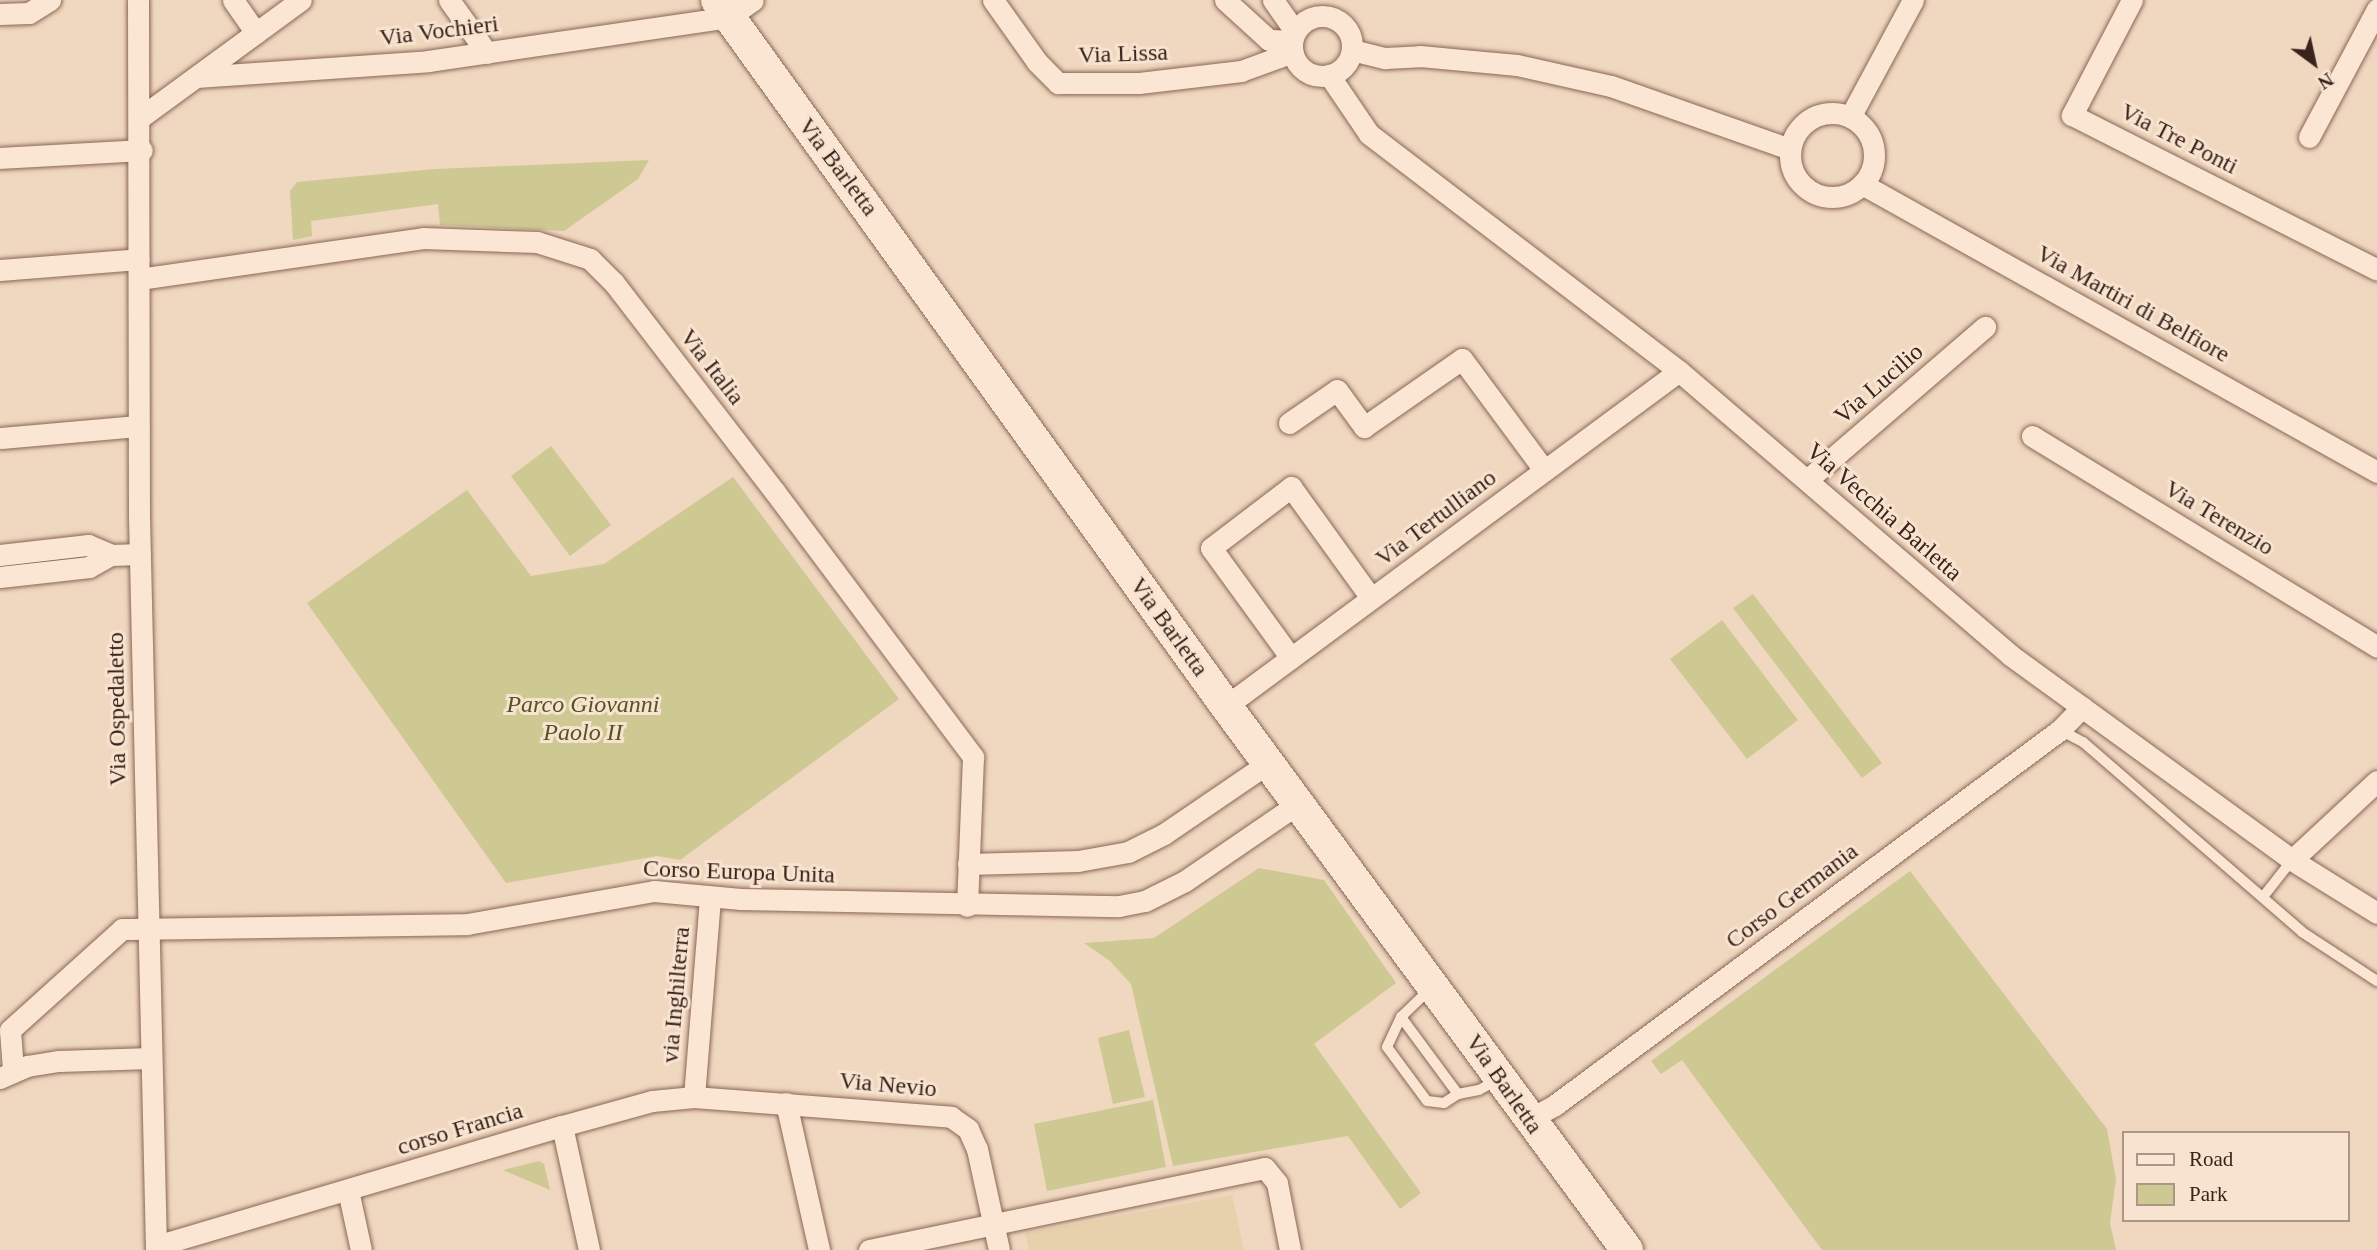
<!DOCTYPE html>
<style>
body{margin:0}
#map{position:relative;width:2377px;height:1250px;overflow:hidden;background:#f0d7bf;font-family:Georgia,serif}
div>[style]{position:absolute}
.farmland>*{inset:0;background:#e6d1ac}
.green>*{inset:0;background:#cec993}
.roads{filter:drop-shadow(0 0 2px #896756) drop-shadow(0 0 2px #896756)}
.lane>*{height:10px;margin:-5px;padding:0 5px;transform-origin:5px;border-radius:5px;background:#fae6d2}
.street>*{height:21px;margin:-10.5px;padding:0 10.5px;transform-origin:10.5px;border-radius:10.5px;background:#fae6d2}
.street>.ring{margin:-10.5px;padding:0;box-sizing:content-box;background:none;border:21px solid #fae6d2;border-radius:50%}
.secondary>*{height:32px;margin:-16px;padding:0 16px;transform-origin:16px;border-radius:16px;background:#fae6d2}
span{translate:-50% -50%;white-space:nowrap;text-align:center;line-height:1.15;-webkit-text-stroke:6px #f7e3cf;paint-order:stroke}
.street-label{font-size:24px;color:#38241c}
.park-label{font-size:24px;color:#535521;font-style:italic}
.legend{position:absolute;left:2122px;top:1131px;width:228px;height:91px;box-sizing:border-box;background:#f7e3cf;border:2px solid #ab9787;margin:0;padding:9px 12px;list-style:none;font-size:21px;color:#38241c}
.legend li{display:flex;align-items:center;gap:14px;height:35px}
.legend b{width:35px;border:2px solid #ab9787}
.north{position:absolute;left:2279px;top:28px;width:70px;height:70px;-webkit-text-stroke:5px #f7e3cf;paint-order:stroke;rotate:147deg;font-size:19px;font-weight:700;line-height:28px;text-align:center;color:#38241c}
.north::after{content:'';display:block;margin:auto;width:24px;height:32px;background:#38241c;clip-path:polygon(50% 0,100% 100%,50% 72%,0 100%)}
</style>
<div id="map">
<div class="farmland">
<i style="clip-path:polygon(1232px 1195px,1244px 1250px,1029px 1250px,1025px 1233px)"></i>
</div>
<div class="green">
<i style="clip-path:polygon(649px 160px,638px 179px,564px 231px,440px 225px,438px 204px,311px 221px,312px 236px,293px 240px,290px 191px,297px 182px,435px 169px)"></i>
<i style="clip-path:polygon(551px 446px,611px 525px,570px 556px,511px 476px)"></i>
<i style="clip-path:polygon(733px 477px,899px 699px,680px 860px,657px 856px,506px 883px,307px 603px,467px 490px,531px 576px,604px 564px)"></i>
<i style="clip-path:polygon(1753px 594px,1882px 763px,1862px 778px,1733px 608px)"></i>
<i style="clip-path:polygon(1722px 620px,1798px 720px,1747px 759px,1670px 659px)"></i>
<i style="clip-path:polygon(1259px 868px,1324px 880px,1396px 983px,1314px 1044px,1421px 1193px,1400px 1209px,1348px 1136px,1173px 1166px,1131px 984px,1110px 961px,1084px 943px,1154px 938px)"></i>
<i style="clip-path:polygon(1910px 871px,2107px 1129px,2116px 1179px,2110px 1223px,2116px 1250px,1822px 1250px,1682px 1060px,1661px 1074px,1651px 1061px)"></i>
<i style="clip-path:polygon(1129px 1030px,1145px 1097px,1113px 1104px,1098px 1038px)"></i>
<i style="clip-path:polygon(1153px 1100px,1166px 1167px,1047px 1191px,1034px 1124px)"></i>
<i style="clip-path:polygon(539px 1161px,544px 1164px,550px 1190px,503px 1170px)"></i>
</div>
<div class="roads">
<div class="lane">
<i style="left:2060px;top:730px;width:26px;rotate:28deg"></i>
<i style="left:2083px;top:742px;width:290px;rotate:40.9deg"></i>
<i style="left:2302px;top:932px;width:90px;rotate:33.2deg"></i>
<i style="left:2263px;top:897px;width:47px;rotate:-51.9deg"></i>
<i style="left:1432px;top:987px;width:43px;rotate:135.9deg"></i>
<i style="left:1401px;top:1017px;width:96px;rotate:53.5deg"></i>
<i style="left:1458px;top:1094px;width:21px;rotate:-11deg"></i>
<i style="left:1479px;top:1090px;width:21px;rotate:-29deg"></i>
<i style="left:1401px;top:1017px;width:33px;rotate:115deg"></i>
<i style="left:1387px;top:1047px;width:67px;rotate:53.5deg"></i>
<i style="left:1427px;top:1101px;width:17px;rotate:7deg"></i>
<i style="left:1444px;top:1103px;width:17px;rotate:-33deg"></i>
</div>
<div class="street">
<i style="left:138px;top:0;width:516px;rotate:89.89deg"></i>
<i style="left:139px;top:516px;width:734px;rotate:88.67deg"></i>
<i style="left:233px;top:0;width:40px;rotate:55.1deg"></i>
<i style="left:449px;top:0;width:65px;rotate:54.4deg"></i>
<i style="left:993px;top:0;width:76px;rotate:54.6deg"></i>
<i style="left:1037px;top:62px;width:30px;rotate:45deg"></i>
<i style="left:1058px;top:83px;width:81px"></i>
<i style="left:1139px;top:83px;width:103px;rotate:-6.7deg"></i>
<i style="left:1241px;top:71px;width:55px;rotate:-20.1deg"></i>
<i style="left:1225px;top:0;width:59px;rotate:42.3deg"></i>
<i style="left:1269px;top:40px;width:23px;rotate:2deg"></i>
<i style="left:1273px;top:0;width:39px;rotate:55deg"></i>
<i style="left:2132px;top:0;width:130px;rotate:117.6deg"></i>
<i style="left:2072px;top:115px;width:342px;rotate:26.9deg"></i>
<i style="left:0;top:14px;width:29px;rotate:-2deg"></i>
<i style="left:29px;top:13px;width:25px;rotate:-32deg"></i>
<i class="ring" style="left:1292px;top:16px;width:39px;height:39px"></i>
<i style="left:1352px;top:50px;width:34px;rotate:14deg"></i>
<i style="left:1385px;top:58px;width:35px;rotate:-3deg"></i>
<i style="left:1420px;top:56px;width:97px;rotate:5.3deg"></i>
<i style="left:1517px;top:65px;width:96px;rotate:12.6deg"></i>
<i style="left:1611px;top:86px;width:190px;rotate:19.4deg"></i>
<i style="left:1329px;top:75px;width:71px;rotate:55.9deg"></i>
<i style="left:1369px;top:134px;width:390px;rotate:37.4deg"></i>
<i style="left:1679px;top:371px;width:436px;rotate:40.6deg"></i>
<i style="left:2010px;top:655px;width:349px;rotate:36deg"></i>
<i style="left:2292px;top:860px;width:100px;rotate:31.9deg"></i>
<i style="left:196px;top:77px;width:233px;rotate:-3.9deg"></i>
<i style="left:428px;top:61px;width:304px;rotate:-8.3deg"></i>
<i style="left:729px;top:17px;width:29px;rotate:-35deg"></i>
<i class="ring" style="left:1790px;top:113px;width:63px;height:63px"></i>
<i style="left:141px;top:117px;width:198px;rotate:-36.2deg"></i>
<i style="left:1850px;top:117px;width:133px;rotate:-61.7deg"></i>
<i style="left:2309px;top:137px;width:145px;rotate:-62deg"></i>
<i style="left:0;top:158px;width:142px;rotate:-3.2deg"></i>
<i style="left:1862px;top:184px;width:590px;rotate:29.21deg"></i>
<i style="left:0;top:270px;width:139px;rotate:-4.5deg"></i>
<i style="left:139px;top:279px;width:287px;rotate:-8.2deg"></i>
<i style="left:423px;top:238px;width:114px;rotate:2deg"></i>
<i style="left:537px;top:242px;width:56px;rotate:17.8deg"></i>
<i style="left:590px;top:259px;width:34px;rotate:45deg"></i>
<i style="left:614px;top:283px;width:264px;rotate:52.4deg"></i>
<i style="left:775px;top:492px;width:331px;rotate:53.2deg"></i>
<i style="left:973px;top:757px;width:149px;rotate:92.3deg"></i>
<i style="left:1289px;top:423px;width:58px;rotate:-34.5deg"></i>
<i style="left:1337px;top:390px;width:46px;rotate:53.9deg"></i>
<i style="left:1364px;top:427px;width:119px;rotate:-34.8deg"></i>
<i style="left:1462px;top:359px;width:138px;rotate:53.5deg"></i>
<i style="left:2032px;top:436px;width:404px;rotate:31.4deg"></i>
<i style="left:0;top:438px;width:139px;rotate:-5deg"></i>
<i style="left:1807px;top:480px;width:235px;rotate:-40.7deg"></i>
<i style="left:0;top:555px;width:89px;rotate:-6.5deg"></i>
<i style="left:88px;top:545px;width:25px;rotate:23deg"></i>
<i style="left:0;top:577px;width:90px;rotate:-6.4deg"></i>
<i style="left:89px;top:567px;width:25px;rotate:-29deg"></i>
<i style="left:111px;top:555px;width:29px;rotate:-2deg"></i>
<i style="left:1291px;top:658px;width:136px;rotate:-126deg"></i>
<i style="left:1211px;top:548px;width:101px;rotate:-37.3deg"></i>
<i style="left:1291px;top:487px;width:137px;rotate:54.2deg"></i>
<i style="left:1226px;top:706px;width:563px;rotate:-36.48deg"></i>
<i style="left:2292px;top:860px;width:116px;rotate:-42.9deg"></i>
<i style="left:968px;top:864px;width:110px;rotate:-1.6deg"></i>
<i style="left:1078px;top:861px;width:51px;rotate:-10.2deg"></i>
<i style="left:1128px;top:852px;width:40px;rotate:-26.6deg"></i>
<i style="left:1164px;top:834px;width:126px;rotate:-34.3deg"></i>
<i style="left:13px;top:1070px;width:40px;rotate:-94.3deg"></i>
<i style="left:10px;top:1030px;width:151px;rotate:-42deg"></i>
<i style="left:122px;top:929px;width:345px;rotate:-0.8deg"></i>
<i style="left:467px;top:924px;width:190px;rotate:-10deg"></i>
<i style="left:654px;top:891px;width:87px;rotate:5.3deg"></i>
<i style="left:741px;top:899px;width:378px;rotate:1.1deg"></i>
<i style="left:1119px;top:906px;width:26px;rotate:-11deg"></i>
<i style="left:1145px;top:901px;width:45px;rotate:-26.6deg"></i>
<i style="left:1185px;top:881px;width:138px;rotate:-34.4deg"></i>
<i style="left:0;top:1078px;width:30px;rotate:-24deg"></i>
<i style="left:27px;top:1066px;width:32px;rotate:-9deg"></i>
<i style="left:59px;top:1061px;width:92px;rotate:-1.9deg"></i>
<i style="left:694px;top:1097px;width:201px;rotate:-85.4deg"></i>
<i style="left:786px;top:1103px;width:151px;rotate:77.3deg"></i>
<i style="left:1528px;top:1120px;width:31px;rotate:-29deg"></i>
<i style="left:1555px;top:1105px;width:629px;rotate:-36.6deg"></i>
<i style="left:2060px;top:730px;width:32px;rotate:-46deg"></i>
<i style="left:562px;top:1126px;width:127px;rotate:77.7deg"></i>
<i style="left:348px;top:1190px;width:61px;rotate:77.8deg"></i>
<i style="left:156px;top:1246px;width:423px;rotate:-16.5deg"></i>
<i style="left:562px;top:1126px;width:93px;rotate:-15.5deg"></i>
<i style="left:652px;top:1101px;width:42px;rotate:-5.4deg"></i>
<i style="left:694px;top:1097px;width:258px;rotate:4.4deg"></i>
<i style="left:951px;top:1117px;width:21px;rotate:35deg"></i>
<i style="left:968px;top:1129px;width:22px;rotate:66deg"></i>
<i style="left:977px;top:1149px;width:103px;rotate:77.7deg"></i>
<i style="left:869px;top:1250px;width:404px;rotate:-11.7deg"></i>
<i style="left:1265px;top:1168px;width:19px;rotate:51deg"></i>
<i style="left:1277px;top:1183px;width:68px;rotate:79deg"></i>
</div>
<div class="secondary">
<i style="left:717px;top:0;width:870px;rotate:54.21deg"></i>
<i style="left:1226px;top:706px;width:676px;rotate:53.6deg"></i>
</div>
</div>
<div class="street-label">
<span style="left:439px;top:31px;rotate:-7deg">Via Vochieri</span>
<span style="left:1123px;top:54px;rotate:-2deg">Via Lissa</span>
<span style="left:2179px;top:139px;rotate:27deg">Via Tre Ponti</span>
<span style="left:838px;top:167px;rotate:53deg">Via Barletta</span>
<span style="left:2133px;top:304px;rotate:29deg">Via Martiri di Belfiore</span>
<span style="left:712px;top:367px;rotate:52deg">Via Italia</span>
<span style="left:1879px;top:384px;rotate:-41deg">Via Lucilio</span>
<span style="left:1884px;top:512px;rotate:41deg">Via Vecchia Barletta</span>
<span style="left:1436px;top:518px;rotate:-37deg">Via Tertulliano</span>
<span style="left:2219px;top:518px;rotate:31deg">Via Terenzio</span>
<span style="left:1169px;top:627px;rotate:54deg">Via Barletta</span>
<span style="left:117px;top:709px;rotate:-91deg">Via Ospedaletto</span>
<span style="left:739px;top:872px;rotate:2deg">Corso Europa Unita</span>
<span style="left:1792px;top:896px;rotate:-37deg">Corso Germania</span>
<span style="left:676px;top:995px;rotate:-85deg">via Inghilterra</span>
<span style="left:1504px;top:1084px;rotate:55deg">Via Barletta</span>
<span style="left:888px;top:1085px;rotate:5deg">Via Nevio</span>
<span style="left:460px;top:1129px;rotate:-17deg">corso Francia</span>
</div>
<div class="park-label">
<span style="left:583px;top:719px">Parco Giovanni<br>Paolo II</span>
</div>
<ul class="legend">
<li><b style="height:9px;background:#fae6d2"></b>Road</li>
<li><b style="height:19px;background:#cec993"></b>Park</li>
</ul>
<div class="north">N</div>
</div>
